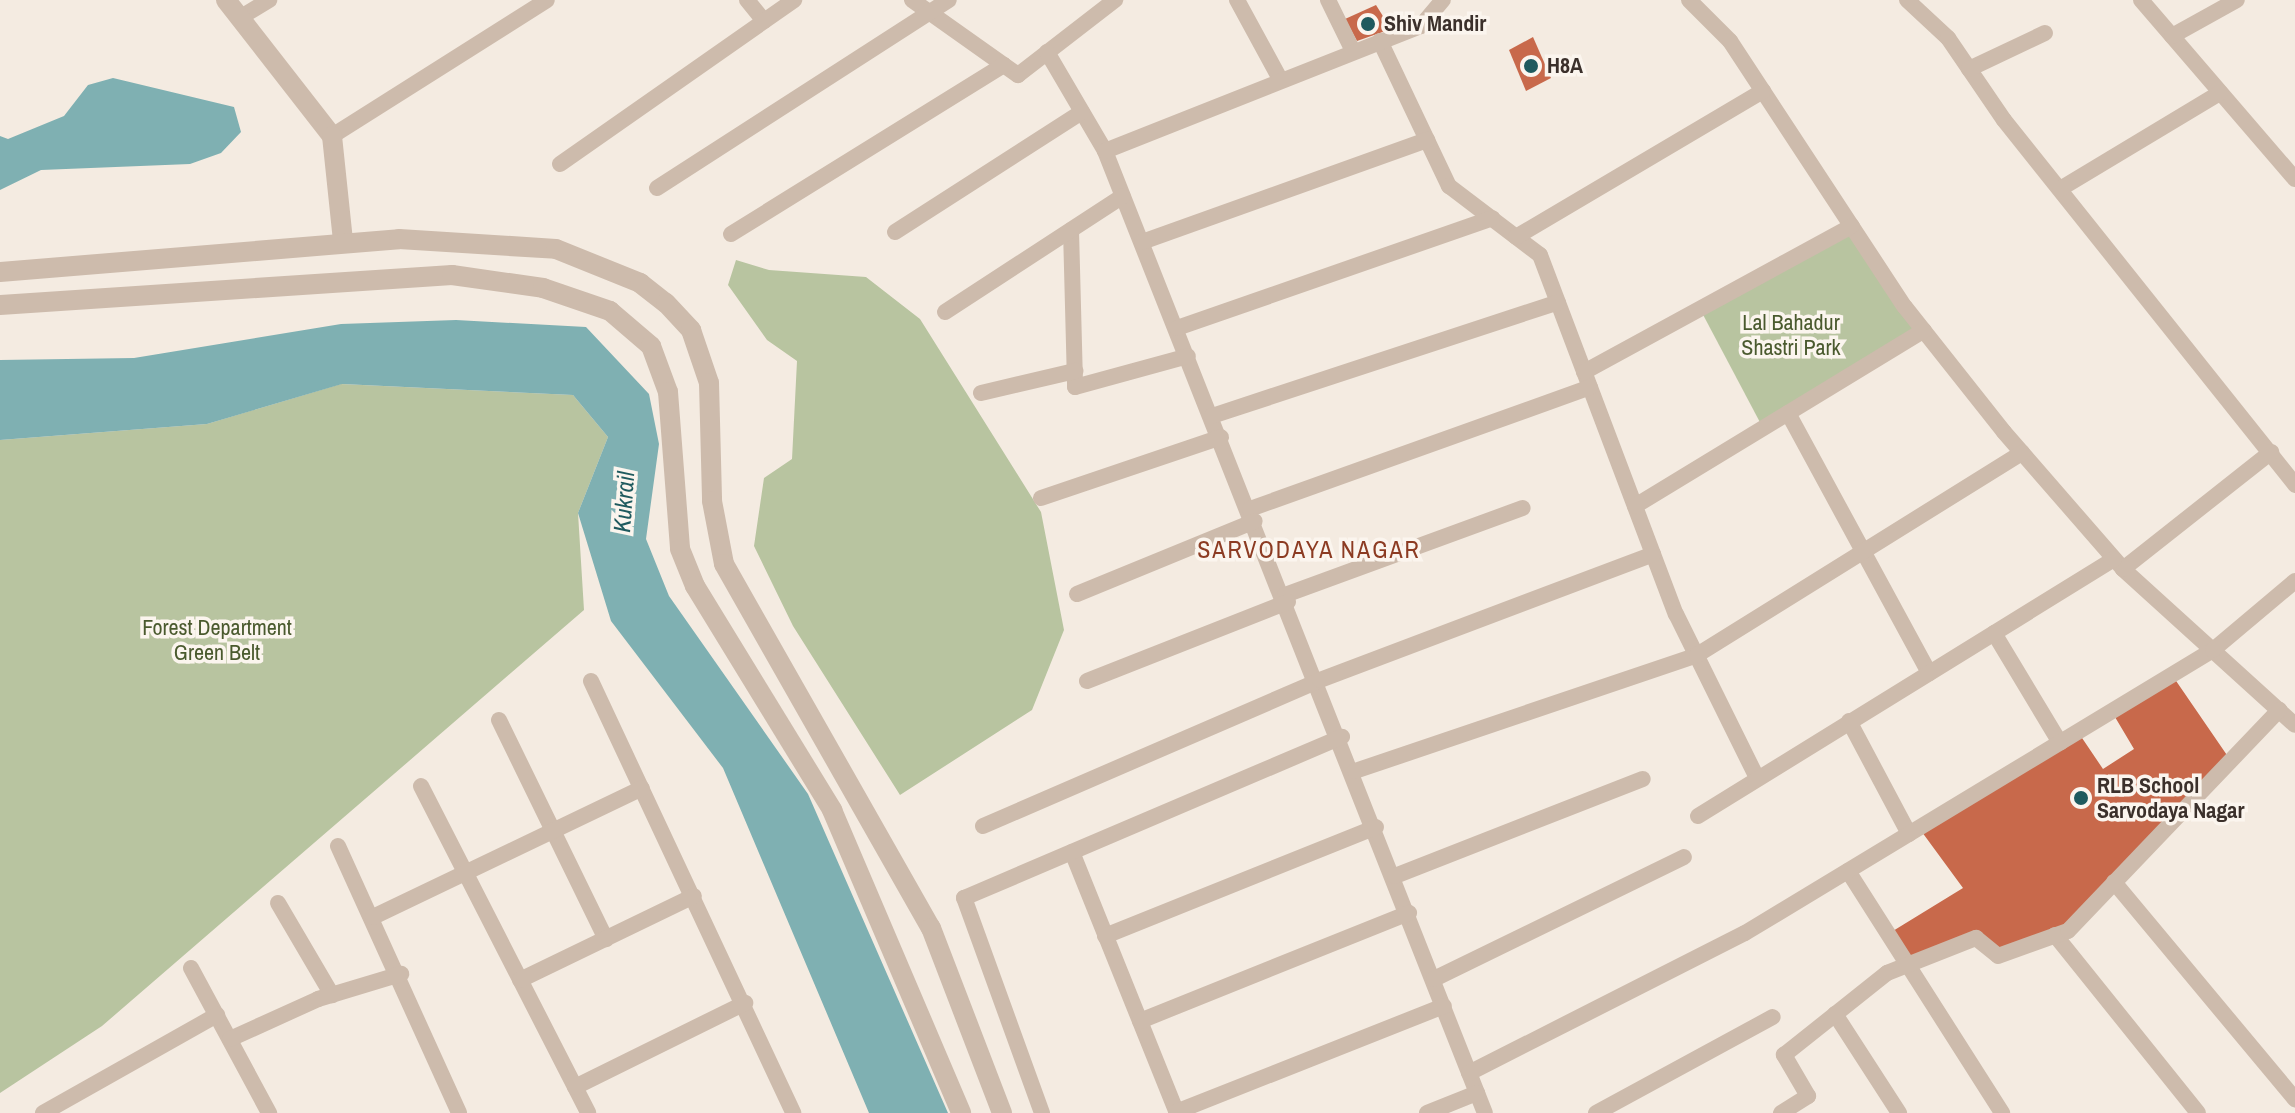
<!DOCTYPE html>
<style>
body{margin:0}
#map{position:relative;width:2295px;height:1113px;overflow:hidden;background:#f4ebe1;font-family:"Archivo Narrow",sans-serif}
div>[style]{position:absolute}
.green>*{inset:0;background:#b8c4a0}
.water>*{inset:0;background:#7fb0b2}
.building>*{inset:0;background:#c8694b}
.minor>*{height:16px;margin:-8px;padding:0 8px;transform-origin:8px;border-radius:8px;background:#cdbbac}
.tertiary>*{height:20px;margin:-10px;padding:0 10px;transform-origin:10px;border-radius:10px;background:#cdbbac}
.dots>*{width:22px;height:22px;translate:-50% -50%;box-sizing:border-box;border:4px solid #fbf5ee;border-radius:50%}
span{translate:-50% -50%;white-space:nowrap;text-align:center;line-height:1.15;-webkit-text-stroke:7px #fbf5ee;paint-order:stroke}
.poi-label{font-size:22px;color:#3b302b;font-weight:700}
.left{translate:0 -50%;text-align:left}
.park-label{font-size:22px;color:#4a5a2e}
.water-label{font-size:24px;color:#1f5a5e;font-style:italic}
.neighbourhood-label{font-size:24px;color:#8c3b22;letter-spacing:2px}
</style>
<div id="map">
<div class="green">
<i style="clip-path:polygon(1852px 226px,1924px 330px,1763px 428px,1700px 309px)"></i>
<i style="clip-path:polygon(736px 260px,769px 270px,866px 277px,920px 319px,1041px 512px,1064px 630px,1032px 710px,900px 795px,793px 626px,754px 546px,764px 478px,792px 459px,797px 361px,767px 340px,728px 285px)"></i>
<i style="clip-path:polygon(341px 384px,573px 395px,608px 437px,578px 513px,584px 610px,102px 1026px,0 1093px,0 440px,207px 424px)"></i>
</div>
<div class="water">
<i style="clip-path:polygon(113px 78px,234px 107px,241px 132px,221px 153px,190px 164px,41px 170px,0 190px,0 136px,8px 139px,64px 116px,88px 85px)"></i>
<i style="clip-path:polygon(456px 320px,586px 327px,649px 394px,659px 444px,646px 539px,669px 596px,808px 794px,948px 1113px,869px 1113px,723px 768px,611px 621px,578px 513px,608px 437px,573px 395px,342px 384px,207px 424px,0 440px,0 360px,134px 358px,341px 324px)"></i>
</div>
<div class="building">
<i style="clip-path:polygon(1376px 5px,1391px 29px,1357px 41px,1345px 19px)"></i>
<i style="clip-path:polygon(1533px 37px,1551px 78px,1526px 91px,1509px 50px)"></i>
<i style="clip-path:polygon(2172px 675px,2231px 761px,2068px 931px,1998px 956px,1976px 938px,1908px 965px,1888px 934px,1963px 888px,1919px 828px,2078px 732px,2103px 769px,2134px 749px,2112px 712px)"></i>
</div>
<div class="minor">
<i style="left:747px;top:0;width:27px;rotate:51deg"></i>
<i style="left:912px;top:0;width:130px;rotate:35.3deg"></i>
<i style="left:1018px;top:75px;width:123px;rotate:-37.7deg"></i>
<i style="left:1237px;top:0;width:90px;rotate:61.4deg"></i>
<i style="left:1328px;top:0;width:57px;rotate:63.9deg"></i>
<i style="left:1689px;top:0;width:58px;rotate:45deg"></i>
<i style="left:1730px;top:41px;width:318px;rotate:56.7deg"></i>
<i style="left:1905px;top:307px;width:159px;rotate:51.6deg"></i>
<i style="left:2004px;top:432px;width:181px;rotate:49deg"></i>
<i style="left:2123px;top:569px;width:232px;rotate:42.2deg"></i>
<i style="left:1907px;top:0;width:56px;rotate:42.8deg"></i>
<i style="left:1948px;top:38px;width:99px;rotate:55.7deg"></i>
<i style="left:2004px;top:120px;width:467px;rotate:51.4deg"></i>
<i style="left:2141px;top:0;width:236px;rotate:49.3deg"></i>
<i style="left:241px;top:17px;width:33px;rotate:-31deg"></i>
<i style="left:2172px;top:36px;width:74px;rotate:-29deg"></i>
<i style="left:1380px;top:41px;width:161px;rotate:64.6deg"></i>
<i style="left:1449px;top:186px;width:114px;rotate:37.2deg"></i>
<i style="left:1540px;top:255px;width:384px;rotate:69.3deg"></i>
<i style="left:1676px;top:614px;width:183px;rotate:63.7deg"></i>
<i style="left:1047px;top:52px;width:115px;rotate:59.6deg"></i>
<i style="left:1105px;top:151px;width:1034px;rotate:68.45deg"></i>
<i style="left:1969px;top:69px;width:84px;rotate:-25.3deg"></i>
<i style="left:332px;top:136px;width:254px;rotate:-32.3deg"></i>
<i style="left:1105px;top:151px;width:340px;rotate:-21.6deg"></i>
<i style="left:1421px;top:26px;width:34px;rotate:-50deg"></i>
<i style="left:560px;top:164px;width:286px;rotate:-35deg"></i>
<i style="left:657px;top:188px;width:347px;rotate:-32.8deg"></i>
<i style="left:2060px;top:189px;width:187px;rotate:-31deg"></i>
<i style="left:1071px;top:230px;width:157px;rotate:88.5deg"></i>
<i style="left:1075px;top:387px;width:117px;rotate:-15.3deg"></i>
<i style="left:895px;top:232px;width:222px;rotate:-32.7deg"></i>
<i style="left:731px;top:234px;width:321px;rotate:-31.8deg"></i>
<i style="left:1516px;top:237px;width:287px;rotate:-30.6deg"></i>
<i style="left:1142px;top:242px;width:303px;rotate:-19.7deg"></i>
<i style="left:945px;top:312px;width:212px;rotate:-33.1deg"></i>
<i style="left:1177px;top:328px;width:334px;rotate:-19.2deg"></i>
<i style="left:1584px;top:372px;width:305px;rotate:-28.6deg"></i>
<i style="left:981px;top:393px;width:97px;rotate:-13.2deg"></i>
<i style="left:1788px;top:413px;width:296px;rotate:61.5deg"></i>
<i style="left:1212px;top:416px;width:364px;rotate:-18.2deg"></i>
<i style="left:1041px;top:498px;width:190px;rotate:-18.7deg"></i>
<i style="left:1635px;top:506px;width:338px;rotate:-31.3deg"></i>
<i style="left:1250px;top:509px;width:361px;rotate:-19.7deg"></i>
<i style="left:2123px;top:569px;width:189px;rotate:-38.3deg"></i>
<i style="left:1077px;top:594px;width:192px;rotate:-22.3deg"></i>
<i style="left:1285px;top:595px;width:253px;rotate:-20.1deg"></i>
<i style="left:1994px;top:633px;width:128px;rotate:59deg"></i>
<i style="left:591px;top:681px;width:477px;rotate:64.9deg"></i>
<i style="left:1087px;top:681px;width:216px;rotate:-21.5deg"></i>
<i style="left:499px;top:720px;width:244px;rotate:64deg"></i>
<i style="left:1849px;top:721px;width:128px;rotate:62deg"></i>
<i style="left:1355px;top:771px;width:361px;rotate:-18.7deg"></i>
<i style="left:1697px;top:655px;width:383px;rotate:-31.9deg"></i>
<i style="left:421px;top:786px;width:367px;rotate:62.9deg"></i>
<i style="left:1698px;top:816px;width:489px;rotate:-31.7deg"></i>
<i style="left:983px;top:826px;width:367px;rotate:-23.4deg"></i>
<i style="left:1320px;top:680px;width:356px;rotate:-20.7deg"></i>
<i style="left:338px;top:846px;width:293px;rotate:65.6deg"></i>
<i style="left:1072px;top:852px;width:281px;rotate:68.1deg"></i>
<i style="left:1848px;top:871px;width:287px;rotate:57.5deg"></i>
<i style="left:1395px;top:876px;width:266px;rotate:-21.4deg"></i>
<i style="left:2114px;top:882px;width:283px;rotate:50.2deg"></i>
<i style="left:278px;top:903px;width:107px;rotate:59.6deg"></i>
<i style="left:373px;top:917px;width:298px;rotate:-25.6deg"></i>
<i style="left:2055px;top:935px;width:228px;rotate:51.2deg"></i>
<i style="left:1105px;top:936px;width:292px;rotate:-21.9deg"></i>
<i style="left:191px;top:968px;width:165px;rotate:61.7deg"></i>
<i style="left:1434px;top:979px;width:278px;rotate:-26deg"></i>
<i style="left:520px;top:980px;width:193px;rotate:-25.8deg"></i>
<i style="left:1835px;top:1014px;width:118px;rotate:57.1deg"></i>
<i style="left:1140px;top:1021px;width:290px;rotate:-21.9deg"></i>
<i style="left:230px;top:1039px;width:97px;rotate:-24.4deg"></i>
<i style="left:318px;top:999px;width:87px;rotate:-16.8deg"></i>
<i style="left:1469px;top:1073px;width:309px;rotate:-26.9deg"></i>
<i style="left:1745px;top:933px;width:547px;rotate:-31.16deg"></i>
<i style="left:2213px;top:650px;width:107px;rotate:-40.1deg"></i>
<i style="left:575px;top:1087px;width:190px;rotate:-26.3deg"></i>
<i style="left:1176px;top:1112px;width:288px;rotate:-21.6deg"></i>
<i style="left:43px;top:1113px;width:200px;rotate:-29.4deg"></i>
<i style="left:1042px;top:1113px;width:229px;rotate:-109.9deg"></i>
<i style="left:964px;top:898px;width:411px;rotate:-23.1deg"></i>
<i style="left:1427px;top:1113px;width:54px;rotate:-21.8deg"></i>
<i style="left:1596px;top:1113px;width:201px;rotate:-28.5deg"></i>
<i style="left:1781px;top:1113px;width:32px;rotate:-32deg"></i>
<i style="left:1808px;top:1096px;width:48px;rotate:-120.3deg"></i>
<i style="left:1784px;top:1055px;width:132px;rotate:-38.5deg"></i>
<i style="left:1887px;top:973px;width:96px;rotate:-21.5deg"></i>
<i style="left:1976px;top:938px;width:28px;rotate:39deg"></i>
<i style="left:1998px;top:956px;width:74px;rotate:-19.7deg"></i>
<i style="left:2068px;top:931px;width:306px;rotate:-46.3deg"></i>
</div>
<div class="tertiary">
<i style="left:226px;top:0;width:172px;rotate:52.1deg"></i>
<i style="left:332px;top:136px;width:105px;rotate:84deg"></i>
<i style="left:0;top:272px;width:400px;rotate:-4.7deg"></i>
<i style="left:399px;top:239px;width:157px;rotate:3.6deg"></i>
<i style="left:556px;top:249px;width:91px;rotate:22deg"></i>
<i style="left:640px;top:283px;width:33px;rotate:38deg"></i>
<i style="left:666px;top:303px;width:37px;rotate:47deg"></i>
<i style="left:691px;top:330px;width:56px;rotate:71.2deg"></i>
<i style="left:709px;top:383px;width:118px;rotate:88.5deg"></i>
<i style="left:712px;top:501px;width:64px;rotate:79.2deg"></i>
<i style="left:724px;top:564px;width:419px;rotate:60.4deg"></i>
<i style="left:931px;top:928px;width:198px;rotate:69deg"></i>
<i style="left:0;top:305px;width:453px;rotate:-3.8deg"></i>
<i style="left:452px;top:275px;width:92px;rotate:8.1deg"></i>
<i style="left:543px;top:288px;width:71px;rotate:18.9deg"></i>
<i style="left:610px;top:311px;width:54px;rotate:40.5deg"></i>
<i style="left:651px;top:346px;width:49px;rotate:69.7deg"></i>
<i style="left:668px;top:392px;width:157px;rotate:85.6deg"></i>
<i style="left:680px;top:549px;width:40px;rotate:68deg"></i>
<i style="left:695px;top:586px;width:263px;rotate:58.5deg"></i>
<i style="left:832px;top:810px;width:329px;rotate:66.9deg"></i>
</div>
<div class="dots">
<i style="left:1368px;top:24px;background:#1f5a5e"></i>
<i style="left:1531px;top:66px;background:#1f5a5e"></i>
<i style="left:2081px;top:798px;background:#1f5a5e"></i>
</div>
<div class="poi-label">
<span class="left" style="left:1384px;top:24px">Shiv Mandir</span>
<span class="left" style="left:1547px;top:66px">H8A</span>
<span class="left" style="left:2097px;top:798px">RLB School<br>Sarvodaya Nagar</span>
</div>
<div class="park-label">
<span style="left:1791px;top:335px">Lal Bahadur<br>Shastri Park</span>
<span style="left:217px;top:640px">Forest Department<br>Green Belt</span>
</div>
<div class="water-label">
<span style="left:624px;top:502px;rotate:-86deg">Kukrail</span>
</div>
<div class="neighbourhood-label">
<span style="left:1309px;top:550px">SARVODAYA NAGAR</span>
</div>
</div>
